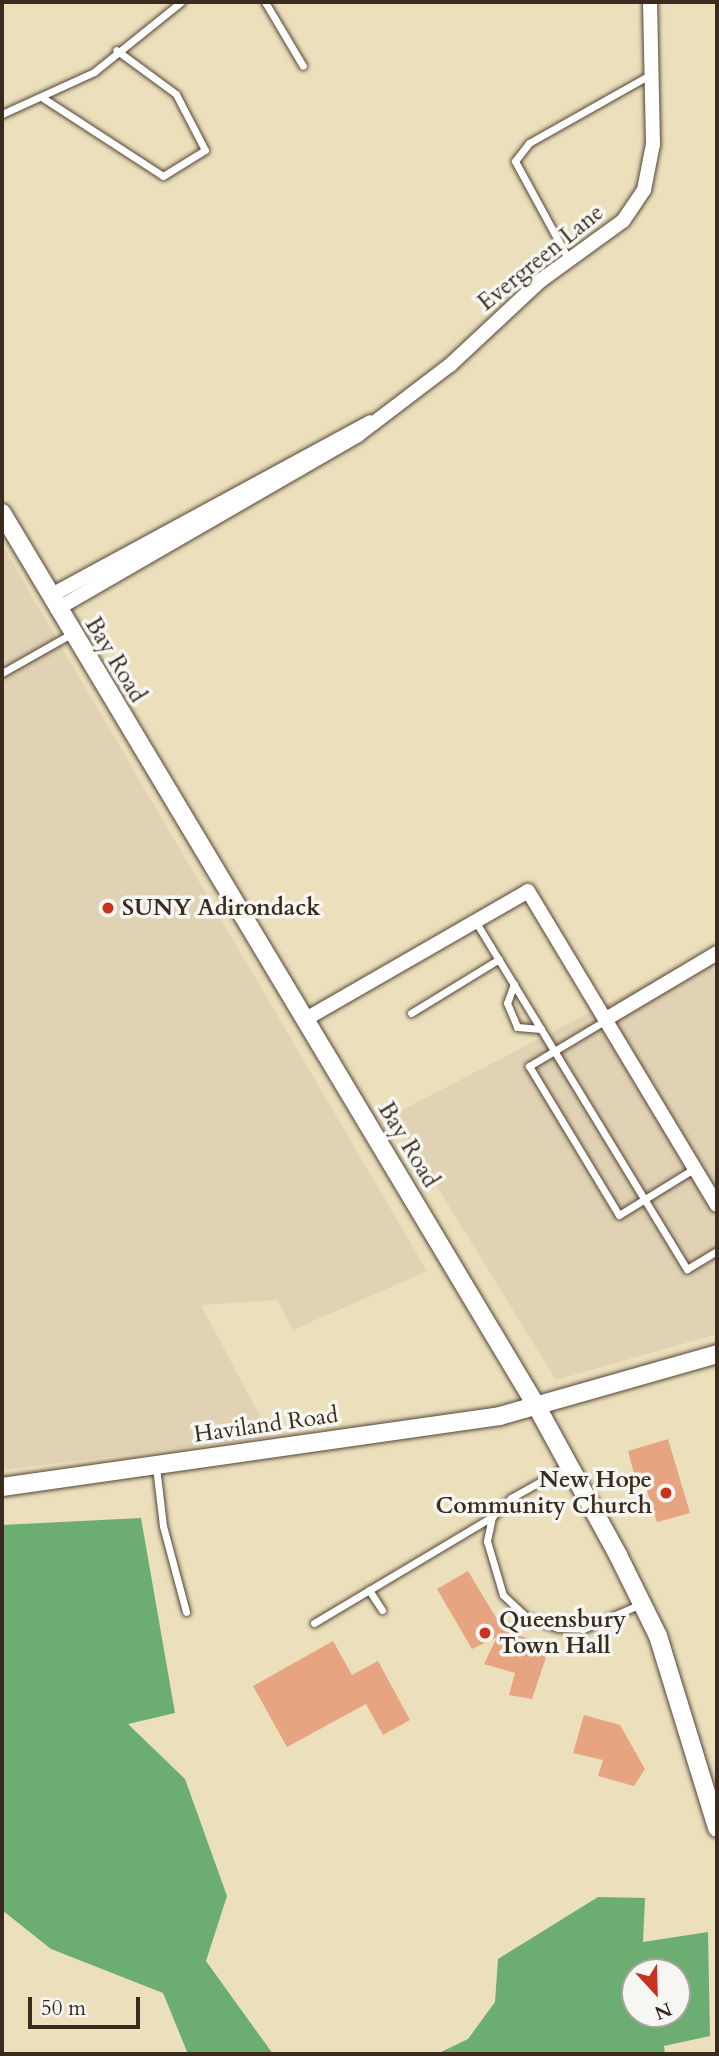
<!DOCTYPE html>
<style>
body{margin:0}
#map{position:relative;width:719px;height:2056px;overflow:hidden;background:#ebdfbc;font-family:Cardo,serif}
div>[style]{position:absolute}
.built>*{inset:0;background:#e1d2b4}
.forest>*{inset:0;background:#6cae72}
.building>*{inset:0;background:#e7a480}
.roads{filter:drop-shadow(0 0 2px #554536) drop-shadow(0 0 2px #554536)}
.service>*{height:7px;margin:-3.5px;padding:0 3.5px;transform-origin:3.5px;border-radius:3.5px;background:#fff}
.minor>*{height:14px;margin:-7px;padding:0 7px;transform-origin:7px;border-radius:7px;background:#fff}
.tertiary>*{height:18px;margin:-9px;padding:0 9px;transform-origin:9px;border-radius:9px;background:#fff}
.dots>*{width:19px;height:19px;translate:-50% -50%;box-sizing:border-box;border:4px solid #f6f6f2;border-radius:50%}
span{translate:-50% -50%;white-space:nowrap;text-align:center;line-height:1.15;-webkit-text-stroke:7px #f6f6f2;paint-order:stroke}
.street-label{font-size:23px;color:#3b2a1e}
.poi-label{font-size:23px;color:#3b2a1e;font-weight:700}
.left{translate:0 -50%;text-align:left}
.right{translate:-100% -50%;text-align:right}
.frame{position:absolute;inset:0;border:4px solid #3b2a1e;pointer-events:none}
.north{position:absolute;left:621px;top:1958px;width:70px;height:70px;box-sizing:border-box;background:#f6f6f2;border:2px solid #aba49d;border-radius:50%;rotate:158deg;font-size:19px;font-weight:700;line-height:28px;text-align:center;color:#3b2a1e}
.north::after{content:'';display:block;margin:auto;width:24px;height:32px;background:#c8321e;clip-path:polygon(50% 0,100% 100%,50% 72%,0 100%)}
.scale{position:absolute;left:28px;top:1997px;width:112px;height:32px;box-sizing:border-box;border:4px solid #3b2a1e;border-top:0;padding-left:9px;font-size:21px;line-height:24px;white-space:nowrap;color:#3b2a1e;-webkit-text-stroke:5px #f6f6f2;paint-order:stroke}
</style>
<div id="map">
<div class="built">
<i style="clip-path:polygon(2px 545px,427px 1271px,293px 1330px,277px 1300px,201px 1305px,271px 1437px,2px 1470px)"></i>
<i style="clip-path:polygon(704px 953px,717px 976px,717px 1334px,556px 1380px,393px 1115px)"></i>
</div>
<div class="forest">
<i style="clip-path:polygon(141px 1518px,175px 1713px,128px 1724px,185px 1779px,227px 1896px,206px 1961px,273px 2054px,188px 2054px,163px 1993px,51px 1949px,2px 1910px,2px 1525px)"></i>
<i style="clip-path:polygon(evenodd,598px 1897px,645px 1898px,643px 1942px,708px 1932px,710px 2036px,664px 2046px,665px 2054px,437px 2054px,468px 2039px,495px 2002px,498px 1959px,598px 1897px,635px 1972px,677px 1972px,677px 2014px,635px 2014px,635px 1972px)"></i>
</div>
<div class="building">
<i style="clip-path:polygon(668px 1439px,690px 1513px,657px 1522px,641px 1472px,634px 1474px,628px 1451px)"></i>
<i style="clip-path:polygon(468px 1571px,504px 1631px,550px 1645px,532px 1699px,509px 1695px,515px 1673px,484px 1664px,497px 1637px,472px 1649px,437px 1589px)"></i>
<i style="clip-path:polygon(333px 1641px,352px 1675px,378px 1661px,410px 1720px,383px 1735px,366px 1704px,287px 1747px,253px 1686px)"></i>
<i style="clip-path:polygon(584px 1715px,620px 1725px,645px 1769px,634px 1786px,598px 1776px,603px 1760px,573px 1753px)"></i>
</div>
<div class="roads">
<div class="service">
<i style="left:265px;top:2px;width:74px;rotate:59.3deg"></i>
<i style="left:43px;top:98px;width:143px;rotate:33deg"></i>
<i style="left:163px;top:176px;width:49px;rotate:-31.8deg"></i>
<i style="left:205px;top:150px;width:63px;rotate:-117.4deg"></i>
<i style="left:176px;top:94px;width:74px;rotate:-143.7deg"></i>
<i style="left:2px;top:114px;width:101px;rotate:-24.5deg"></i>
<i style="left:94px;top:72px;width:112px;rotate:-38.8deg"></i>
<i style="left:570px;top:262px;width:115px;rotate:-118.6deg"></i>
<i style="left:515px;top:161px;width:23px;rotate:-52deg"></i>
<i style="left:529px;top:143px;width:137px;rotate:-29.4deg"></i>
<i style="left:2px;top:673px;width:79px;rotate:-29.5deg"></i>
<i style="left:474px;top:919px;width:410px;rotate:58.7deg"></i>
<i style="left:687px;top:1269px;width:35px;rotate:-31deg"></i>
<i style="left:514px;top:984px;width:20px;rotate:110deg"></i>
<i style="left:507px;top:1003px;width:26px;rotate:67deg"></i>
<i style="left:517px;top:1027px;width:24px;rotate:5deg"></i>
<i style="left:411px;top:1013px;width:103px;rotate:-31.5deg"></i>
<i style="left:606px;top:1020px;width:90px;rotate:149.1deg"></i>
<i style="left:529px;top:1066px;width:174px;rotate:58.9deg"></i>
<i style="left:619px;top:1215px;width:89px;rotate:-31.7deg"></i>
<i style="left:568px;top:1466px;width:65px;rotate:150.7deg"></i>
<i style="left:511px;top:1498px;width:27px;rotate:135deg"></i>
<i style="left:492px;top:1517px;width:25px;rotate:102deg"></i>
<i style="left:487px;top:1541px;width:56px;rotate:73.5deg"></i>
<i style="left:503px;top:1595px;width:34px;rotate:43deg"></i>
<i style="left:528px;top:1618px;width:32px;rotate:18deg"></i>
<i style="left:558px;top:1628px;width:25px;rotate:2deg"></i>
<i style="left:583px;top:1629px;width:63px;rotate:-23.3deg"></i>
<i style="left:156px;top:1467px;width:59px;rotate:83.2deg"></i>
<i style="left:163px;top:1526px;width:89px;rotate:75deg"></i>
<i style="left:369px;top:1590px;width:24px;rotate:57deg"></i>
<i style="left:314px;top:1623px;width:207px;rotate:-30.8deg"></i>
</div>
<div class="minor">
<i style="left:50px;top:596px;width:364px;rotate:-28.5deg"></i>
<i style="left:57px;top:609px;width:348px;rotate:-30deg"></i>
<i style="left:358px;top:435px;width:116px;rotate:-37.3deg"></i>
<i style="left:450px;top:365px;width:123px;rotate:-43deg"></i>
<i style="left:540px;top:281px;width:102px;rotate:-35.9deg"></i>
<i style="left:623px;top:221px;width:37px;rotate:-56deg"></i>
<i style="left:644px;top:190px;width:47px;rotate:-78.9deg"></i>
<i style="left:653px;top:144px;width:142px;rotate:-91.2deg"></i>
<i style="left:606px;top:1019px;width:129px;rotate:-30.7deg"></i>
<i style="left:304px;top:1020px;width:258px;rotate:-29.9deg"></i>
<i style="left:528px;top:891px;width:366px;rotate:59deg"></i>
</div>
<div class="tertiary">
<i style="left:2px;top:513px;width:1042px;rotate:59.1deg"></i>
<i style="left:537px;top:1407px;width:169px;rotate:61.3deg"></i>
<i style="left:618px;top:1555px;width:90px;rotate:63.7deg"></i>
<i style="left:658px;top:1636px;width:201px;rotate:72.9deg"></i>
<i style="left:2px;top:1487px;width:503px;rotate:-8.11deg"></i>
<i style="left:500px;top:1416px;width:226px;rotate:-15.9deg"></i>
</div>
</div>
<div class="dots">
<i style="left:108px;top:908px;background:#c8321e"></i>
<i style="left:666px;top:1493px;background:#c8321e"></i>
<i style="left:485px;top:1633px;background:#c8321e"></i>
</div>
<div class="street-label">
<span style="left:541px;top:258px;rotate:-39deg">Evergreen Lane</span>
<span style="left:115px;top:660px;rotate:59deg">Bay Road</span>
<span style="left:408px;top:1145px;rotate:59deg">Bay Road</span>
<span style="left:266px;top:1425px;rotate:-8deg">Haviland Road</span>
</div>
<div class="poi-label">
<span class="left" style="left:122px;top:908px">SUNY Adirondack</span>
<span class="right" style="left:652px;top:1493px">New Hope<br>Community Church</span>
<span class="left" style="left:499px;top:1633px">Queensbury<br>Town Hall</span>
</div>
<div class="frame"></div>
<div class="north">N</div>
<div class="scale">50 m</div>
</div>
